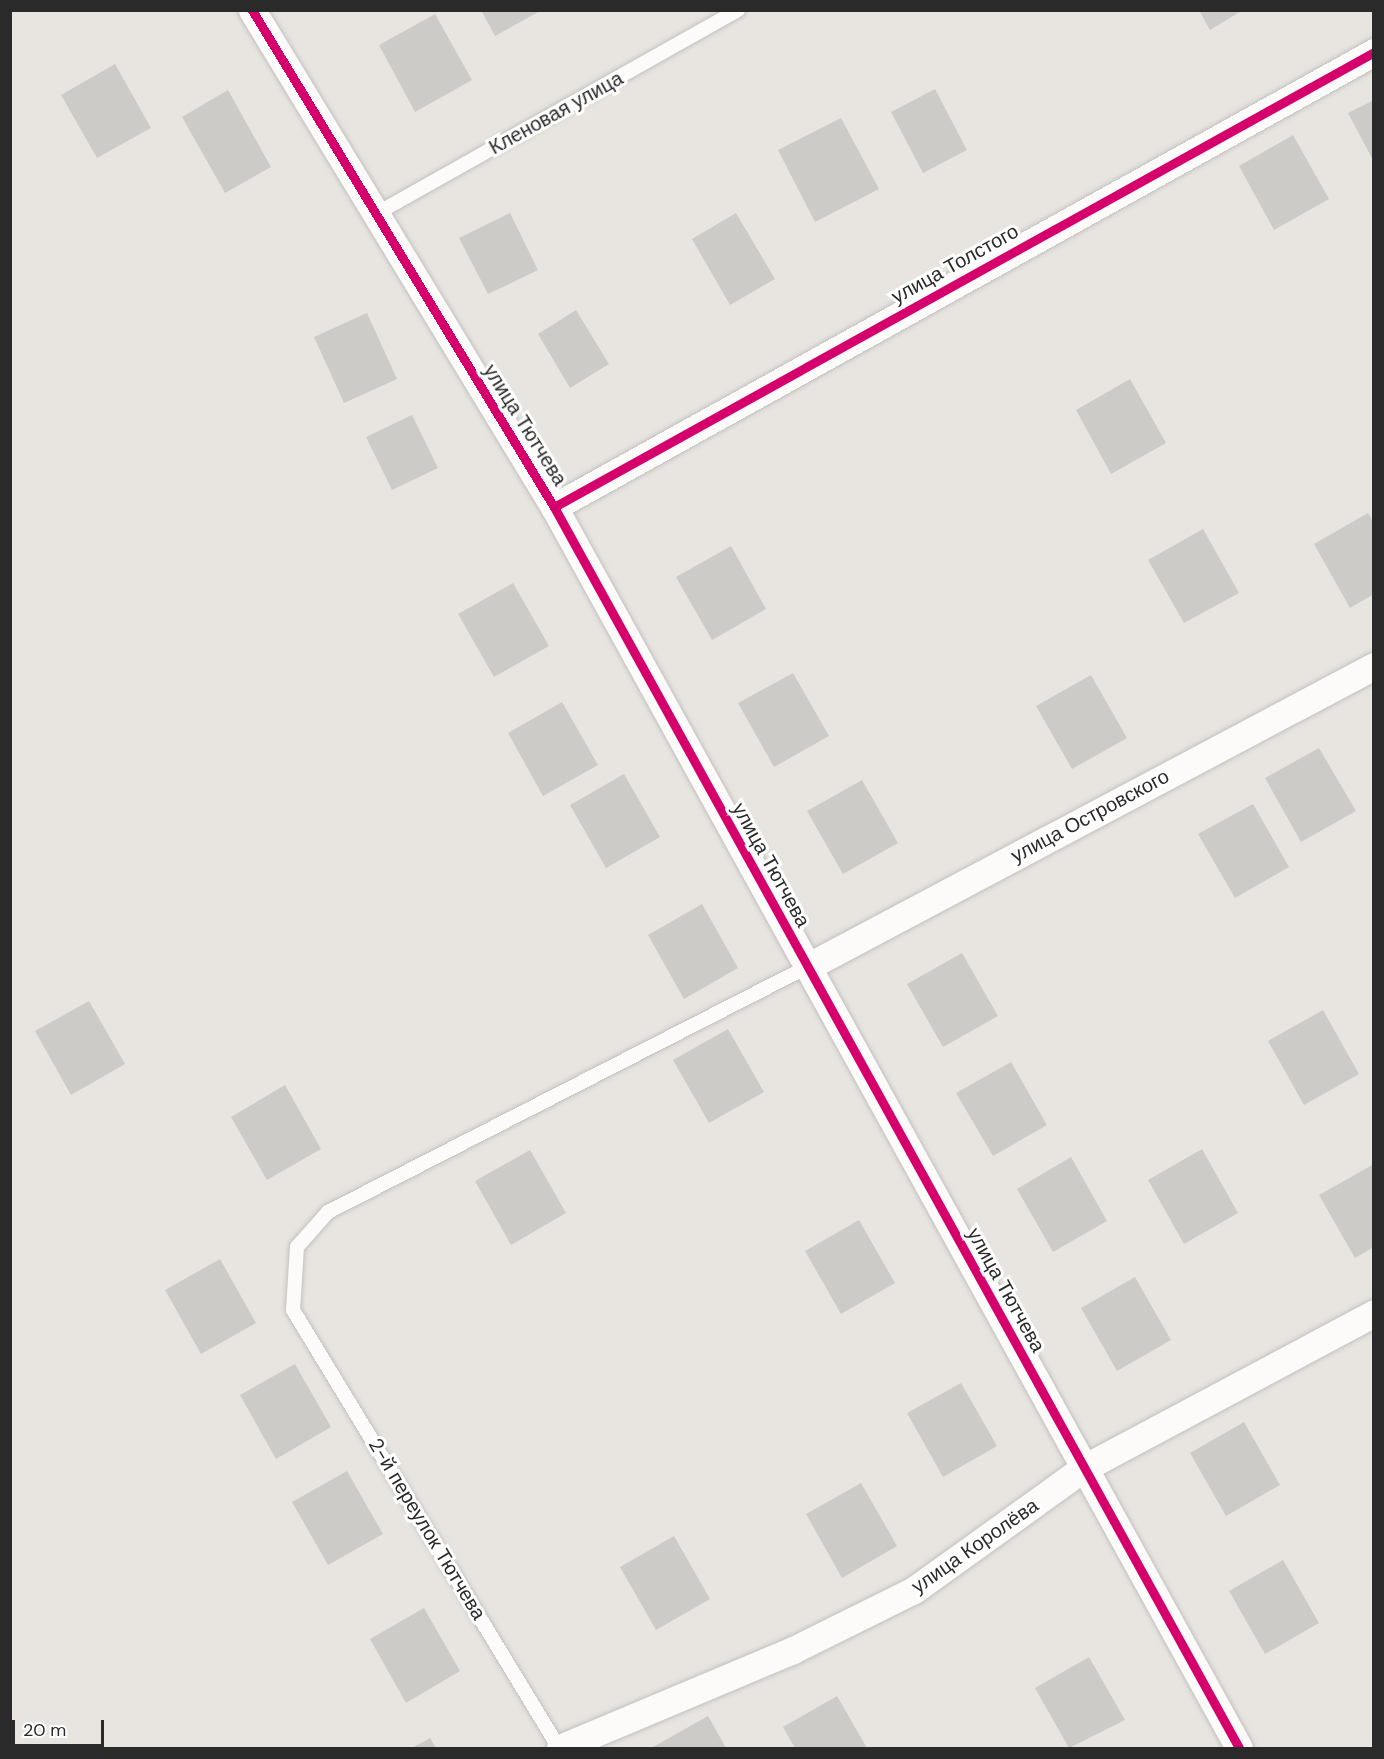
<!DOCTYPE html>
<meta charset="utf-8">
<style>
body{margin:0}
#map{position:relative;width:1384px;height:1759px;overflow:hidden;background:#e8e5e0;font-family:"DM Sans",sans-serif}
div>[style]{position:absolute}
.building>*{inset:0;background:#cdcbc7}
.roads{filter:drop-shadow(0 0 2px #c2c1c1) drop-shadow(0 0 2px #c2c1c1)}
.lane>*{height:14px;margin:-7px;padding:0 7px;transform-origin:7px;border-radius:7px;background:#fcfbfa}
.street>*{height:27px;margin:-13.5px;padding:0 13.5px;transform-origin:13.5px;border-radius:13.5px;background:#fcfbfa}
.cycleway>*{height:9px;margin:-4.5px;padding:0 4.5px;transform-origin:4.5px;border-radius:4.5px;background:#d6006c}
span{translate:-50% -50%;white-space:nowrap;text-align:center;line-height:1.15;-webkit-text-stroke:6px #fff;paint-order:stroke}
.street-label{font-size:20px;color:#2a2a2a}
.frame{position:absolute;inset:0;border:12px solid #2a2a2a;pointer-events:none}
.scale{position:absolute;left:12px;top:1720px;width:92px;height:27px;box-sizing:border-box;border:3px solid #2a2a2a;border-top:0;padding-left:8px;font-size:18px;line-height:21px;white-space:nowrap;color:#2a2a2a;-webkit-text-stroke:4px #fff;paint-order:stroke}
</style>
<div id="map">
<div class="building">
<i style="clip-path:polygon(481px 10px,542px 10px,495px 36px)"></i>
<i style="clip-path:polygon(1199px 10px,1243px 10px,1210px 30px)"></i>
<i style="clip-path:polygon(435px 14px,472px 80px,415px 112px,379px 45px)"></i>
<i style="clip-path:polygon(115px 64px,151px 128px,97px 158px,61px 95px)"></i>
<i style="clip-path:polygon(935px 89px,967px 150px,923px 173px,891px 112px)"></i>
<i style="clip-path:polygon(228px 90px,271px 167px,225px 193px,182px 117px)"></i>
<i style="clip-path:polygon(1374px 100px,1374px 162px,1348px 113px)"></i>
<i style="clip-path:polygon(841px 118px,879px 189px,815px 222px,778px 150px)"></i>
<i style="clip-path:polygon(1293px 135px,1329px 199px,1274px 230px,1239px 166px)"></i>
<i style="clip-path:polygon(510px 213px,538px 270px,488px 294px,459px 238px)"></i>
<i style="clip-path:polygon(736px 213px,775px 279px,730px 305px,692px 239px)"></i>
<i style="clip-path:polygon(576px 310px,609px 364px,570px 388px,538px 334px)"></i>
<i style="clip-path:polygon(367px 313px,397px 379px,344px 403px,314px 337px)"></i>
<i style="clip-path:polygon(1130px 379px,1166px 443px,1111px 474px,1076px 410px)"></i>
<i style="clip-path:polygon(412px 415px,438px 468px,392px 490px,366px 437px)"></i>
<i style="clip-path:polygon(1368px 513px,1374px 523px,1374px 594px,1350px 608px,1314px 544px)"></i>
<i style="clip-path:polygon(1203px 529px,1239px 593px,1184px 623px,1148px 560px)"></i>
<i style="clip-path:polygon(731px 546px,766px 609px,712px 640px,676px 577px)"></i>
<i style="clip-path:polygon(513px 583px,549px 646px,494px 677px,458px 614px)"></i>
<i style="clip-path:polygon(793px 673px,829px 736px,774px 767px,738px 703px)"></i>
<i style="clip-path:polygon(1091px 675px,1127px 738px,1072px 769px,1036px 706px)"></i>
<i style="clip-path:polygon(562px 702px,598px 765px,543px 796px,508px 733px)"></i>
<i style="clip-path:polygon(1319px 748px,1356px 811px,1301px 842px,1265px 778px)"></i>
<i style="clip-path:polygon(624px 774px,660px 837px,606px 868px,570px 805px)"></i>
<i style="clip-path:polygon(862px 780px,898px 843px,843px 874px,807px 811px)"></i>
<i style="clip-path:polygon(1253px 804px,1289px 867px,1235px 898px,1198px 834px)"></i>
<i style="clip-path:polygon(702px 904px,738px 968px,684px 999px,648px 935px)"></i>
<i style="clip-path:polygon(962px 953px,998px 1016px,943px 1047px,907px 984px)"></i>
<i style="clip-path:polygon(89px 1001px,125px 1064px,71px 1095px,35px 1031px)"></i>
<i style="clip-path:polygon(1323px 1010px,1359px 1074px,1304px 1105px,1268px 1041px)"></i>
<i style="clip-path:polygon(728px 1029px,764px 1092px,709px 1123px,673px 1060px)"></i>
<i style="clip-path:polygon(1011px 1062px,1047px 1125px,993px 1156px,956px 1093px)"></i>
<i style="clip-path:polygon(285px 1085px,321px 1149px,267px 1180px,231px 1117px)"></i>
<i style="clip-path:polygon(1202px 1149px,1238px 1213px,1184px 1244px,1148px 1180px)"></i>
<i style="clip-path:polygon(530px 1150px,566px 1213px,511px 1245px,475px 1181px)"></i>
<i style="clip-path:polygon(1071px 1157px,1107px 1221px,1053px 1252px,1017px 1189px)"></i>
<i style="clip-path:polygon(1374px 1164px,1374px 1247px,1355px 1258px,1319px 1195px)"></i>
<i style="clip-path:polygon(859px 1220px,895px 1283px,841px 1314px,805px 1251px)"></i>
<i style="clip-path:polygon(220px 1259px,256px 1323px,201px 1354px,165px 1290px)"></i>
<i style="clip-path:polygon(1135px 1277px,1171px 1340px,1117px 1371px,1081px 1308px)"></i>
<i style="clip-path:polygon(295px 1364px,331px 1427px,276px 1459px,240px 1395px)"></i>
<i style="clip-path:polygon(961px 1383px,997px 1446px,943px 1477px,907px 1413px)"></i>
<i style="clip-path:polygon(1244px 1422px,1280px 1485px,1226px 1516px,1190px 1453px)"></i>
<i style="clip-path:polygon(347px 1471px,383px 1534px,328px 1565px,292px 1502px)"></i>
<i style="clip-path:polygon(861px 1483px,897px 1546px,842px 1578px,806px 1514px)"></i>
<i style="clip-path:polygon(674px 1536px,710px 1599px,656px 1630px,620px 1567px)"></i>
<i style="clip-path:polygon(1283px 1560px,1319px 1623px,1265px 1654px,1229px 1591px)"></i>
<i style="clip-path:polygon(424px 1608px,460px 1671px,406px 1703px,370px 1639px)"></i>
<i style="clip-path:polygon(1089px 1657px,1125px 1720px,1069px 1748px,1035px 1688px)"></i>
<i style="clip-path:polygon(837px 1696px,867px 1748px,795px 1748px,783px 1727px)"></i>
<i style="clip-path:polygon(708px 1716px,726px 1748px,654px 1748px,653px 1747px)"></i>
<i style="clip-path:polygon(430px 1738px,436px 1748px,412px 1748px)"></i>
</div>
<div class="roads">
<div class="lane">
<i style="left:374px;top:215px;width:418px;rotate:-29.4deg"></i>
<i style="left:559px;top:1748px;width:512px;rotate:-121.27deg"></i>
<i style="left:293px;top:1310px;width:63px;rotate:-86.4deg"></i>
<i style="left:297px;top:1247px;width:47px;rotate:-48.5deg"></i>
<i style="left:328px;top:1212px;width:538px;rotate:-27.09deg"></i>
</div>
<div class="street">
<i style="left:252px;top:10px;width:582px;rotate:58.72deg"></i>
<i style="left:554px;top:507px;width:1417px;rotate:61.1deg"></i>
<i style="left:554px;top:507px;width:938px;rotate:-29.02deg"></i>
<i style="left:807px;top:967px;width:642px;rotate:-27.96deg"></i>
<i style="left:560px;top:1748px;width:253px;rotate:-22.8deg"></i>
<i style="left:793px;top:1650px;width:135px;rotate:-26.4deg"></i>
<i style="left:914px;top:1590px;width:209px;rotate:-35.7deg"></i>
<i style="left:1084px;top:1468px;width:329px;rotate:-28.1deg"></i>
</div>
</div>
<div class="cycleway">
<i style="left:252px;top:10px;width:582px;rotate:58.72deg"></i>
<i style="left:554px;top:507px;width:1417px;rotate:61.1deg"></i>
<i style="left:554px;top:507px;width:938px;rotate:-29.02deg"></i>
</div>
<div class="street-label">
<span style="left:556px;top:113px;rotate:-29deg">Кленовая улица</span>
<span style="left:955px;top:264px;rotate:-29deg">улица Толстого</span>
<span style="left:525px;top:425px;rotate:58deg">улица Тютчева</span>
<span style="left:1090px;top:816px;rotate:-28deg">улица Островского</span>
<span style="left:771px;top:865px;rotate:61deg">улица Тютчева</span>
<span style="left:1006px;top:1290px;rotate:61deg">улица Тютчева</span>
<span style="left:427px;top:1529px;rotate:59deg">2-й переулок Тютчева</span>
<span style="left:975px;top:1546px;rotate:-35deg">улица Королёва</span>
</div>
<div class="frame"></div>
<div class="scale">20 m</div>
</div>
